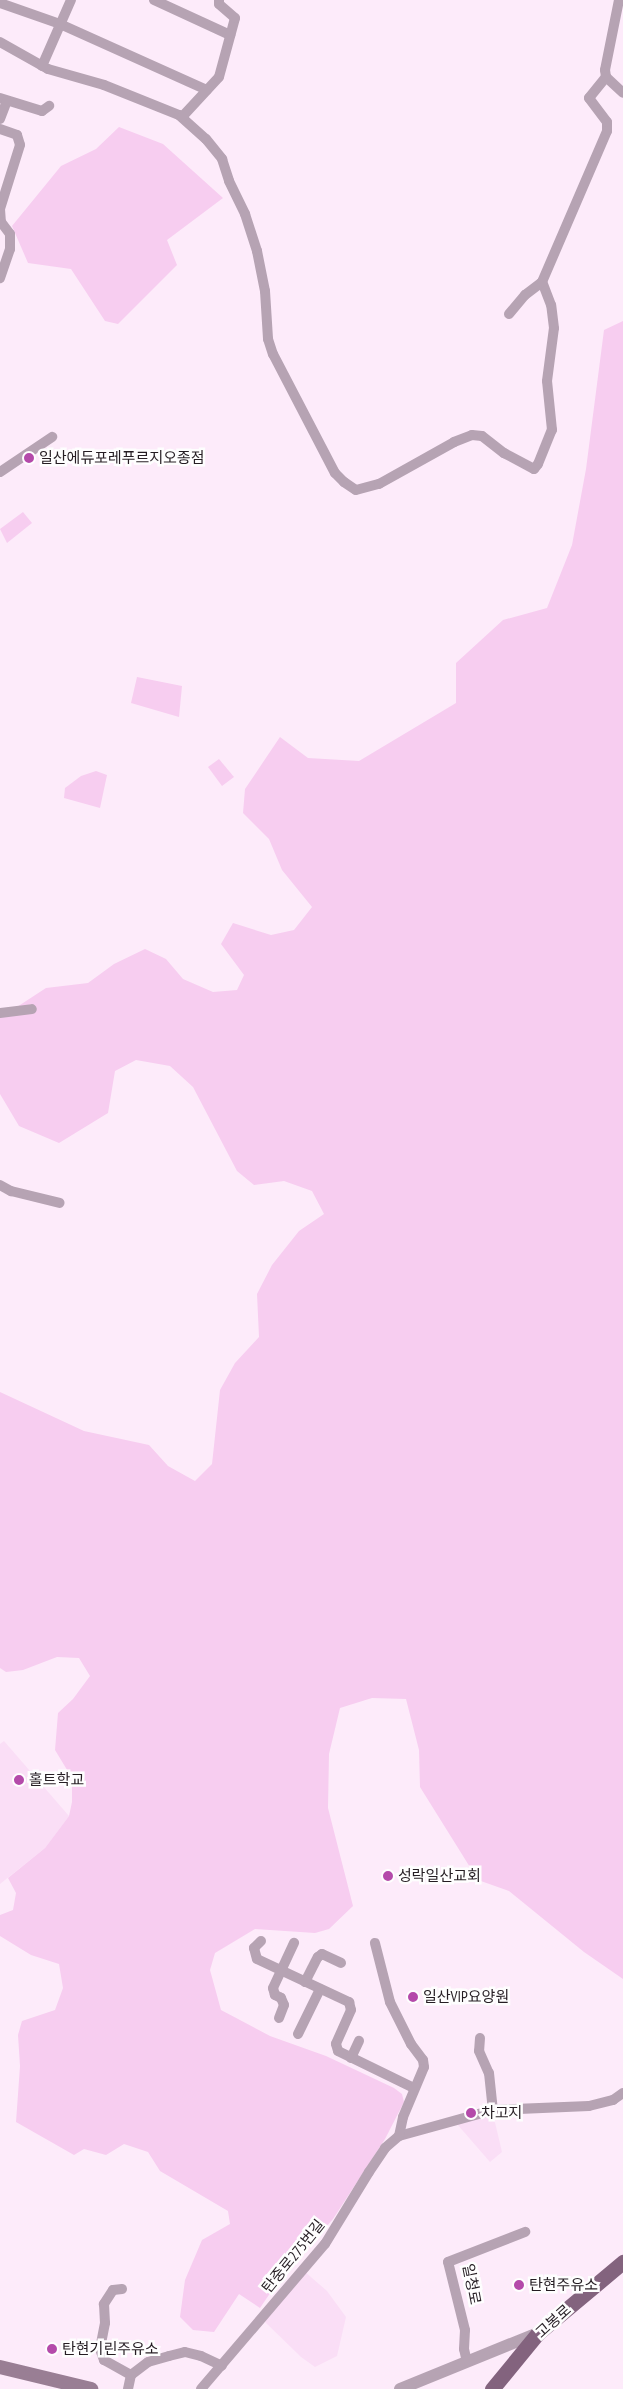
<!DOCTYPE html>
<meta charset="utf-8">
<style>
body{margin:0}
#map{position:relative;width:623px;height:2389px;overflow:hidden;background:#fdebfa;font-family:"PT Sans Narrow","Noto Sans KR",sans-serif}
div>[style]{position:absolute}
.built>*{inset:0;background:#fadef6}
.green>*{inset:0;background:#f7cdf0}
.minor>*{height:10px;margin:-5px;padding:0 5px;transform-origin:5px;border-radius:5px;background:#b6a3b3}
.tertiary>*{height:12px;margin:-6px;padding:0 6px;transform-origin:6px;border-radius:6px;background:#b6a3b3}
.secondary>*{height:14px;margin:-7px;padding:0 7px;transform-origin:7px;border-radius:7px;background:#997e94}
.primary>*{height:15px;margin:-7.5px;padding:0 7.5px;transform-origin:7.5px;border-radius:7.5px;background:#83637e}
.dots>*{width:14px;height:14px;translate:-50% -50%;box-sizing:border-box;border:2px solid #fefefe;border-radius:50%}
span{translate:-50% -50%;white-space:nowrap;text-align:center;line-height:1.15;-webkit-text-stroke:5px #fefefe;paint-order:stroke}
.poi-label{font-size:15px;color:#251d23}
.left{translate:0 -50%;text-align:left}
.street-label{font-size:15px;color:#251d23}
</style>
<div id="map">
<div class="built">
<i style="clip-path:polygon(4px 1741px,69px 1816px,45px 1848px,0 1884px,0 1744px)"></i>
<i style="clip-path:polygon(493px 2114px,502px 2152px,490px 2162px,457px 2124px)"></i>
<i style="clip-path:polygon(304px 2271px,327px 2291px,346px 2317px,337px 2356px,315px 2367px,301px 2357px,264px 2321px)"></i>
</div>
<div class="green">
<i style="clip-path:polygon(119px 127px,163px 144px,223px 198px,167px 240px,177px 265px,118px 324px,105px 321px,71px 269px,28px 263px,12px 226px,61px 166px,96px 149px)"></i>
<i style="clip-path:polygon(623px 321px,623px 1979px,584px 1952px,509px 1891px,478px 1880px,420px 1787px,419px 1750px,406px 1699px,372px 1698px,340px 1708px,329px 1754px,328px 1808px,353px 1906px,329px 1929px,315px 1933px,255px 1929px,215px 1953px,210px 1970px,221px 2010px,270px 2036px,326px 2056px,394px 2088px,402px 2094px,404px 2102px,385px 2139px,333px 2219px,281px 2277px,260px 2308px,239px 2294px,214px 2332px,193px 2330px,180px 2317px,185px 2280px,202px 2240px,230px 2224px,228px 2211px,160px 2171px,148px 2152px,124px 2144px,106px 2155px,84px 2149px,74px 2155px,16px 2122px,20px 2066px,18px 2035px,22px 2021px,55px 2010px,63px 1988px,59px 1964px,31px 1955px,0 1936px,0 1915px,13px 1910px,16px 1893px,8px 1878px,45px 1848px,69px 1816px,72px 1802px,72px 1778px,55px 1750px,58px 1713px,73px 1699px,90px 1676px,79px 1658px,57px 1657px,23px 1670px,6px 1672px,0 1668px,0 1392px,84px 1431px,149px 1445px,168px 1466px,195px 1481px,212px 1464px,220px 1390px,235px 1363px,259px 1337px,257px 1294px,272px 1265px,299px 1231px,324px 1214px,312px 1191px,284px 1181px,254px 1185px,237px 1171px,193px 1087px,170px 1066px,136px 1060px,115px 1071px,108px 1113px,59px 1143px,19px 1126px,0 1094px,0 1018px,46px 988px,88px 983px,114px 964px,145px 949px,166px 959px,183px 979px,213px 992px,237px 990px,244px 975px,221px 944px,233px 923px,271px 935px,294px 930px,312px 907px,282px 870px,269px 839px,243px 813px,245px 789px,280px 737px,308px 758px,359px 761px,456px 703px,456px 663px,503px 620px,547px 608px,572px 545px,586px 469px,604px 330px)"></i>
<i style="clip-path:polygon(23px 512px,32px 523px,7px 543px,0 529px)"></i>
<i style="clip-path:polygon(137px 677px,182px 686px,179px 717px,131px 703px)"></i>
<i style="clip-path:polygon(219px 759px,234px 777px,222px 786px,208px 767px)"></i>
<i style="clip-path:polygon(96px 771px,107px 775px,100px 808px,64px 798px,65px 788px,81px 776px)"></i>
</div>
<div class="minor">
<i style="left:154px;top:0;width:84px;rotate:24.7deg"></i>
<i style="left:0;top:3px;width:64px;rotate:19.3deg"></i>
<i style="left:60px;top:24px;width:161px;rotate:24.2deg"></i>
<i style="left:0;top:42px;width:55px;rotate:29.4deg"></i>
<i style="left:48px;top:69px;width:58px;rotate:15.9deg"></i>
<i style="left:104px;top:85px;width:81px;rotate:21.8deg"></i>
<i style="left:179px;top:115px;width:36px;rotate:42deg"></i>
<i style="left:206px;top:139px;width:26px;rotate:51deg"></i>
<i style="left:222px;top:159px;width:23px;rotate:72deg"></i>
<i style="left:229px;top:181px;width:37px;rotate:64deg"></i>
<i style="left:245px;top:214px;width:39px;rotate:72deg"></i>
<i style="left:257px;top:251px;width:41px;rotate:78.7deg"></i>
<i style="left:265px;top:291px;width:48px;rotate:86.4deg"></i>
<i style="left:268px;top:339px;width:16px;rotate:72deg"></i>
<i style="left:273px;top:354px;width:134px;rotate:62.5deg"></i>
<i style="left:335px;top:473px;width:13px;rotate:45deg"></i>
<i style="left:344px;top:482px;width:14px;rotate:34deg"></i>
<i style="left:356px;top:490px;width:24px;rotate:-15deg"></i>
<i style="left:379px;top:484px;width:86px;rotate:-29.2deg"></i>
<i style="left:454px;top:442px;width:19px;rotate:-21deg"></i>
<i style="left:472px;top:435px;width:10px;rotate:6deg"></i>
<i style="left:482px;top:436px;width:28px;rotate:38deg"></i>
<i style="left:504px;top:453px;width:34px;rotate:28deg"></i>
<i style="left:534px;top:469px;width:6px;rotate:-51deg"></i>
<i style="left:538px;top:464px;width:37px;rotate:-68deg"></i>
<i style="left:552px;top:430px;width:49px;rotate:-95.8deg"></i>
<i style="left:547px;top:381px;width:53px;rotate:-82.5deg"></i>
<i style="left:554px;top:328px;width:23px;rotate:-97deg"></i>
<i style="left:551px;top:305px;width:25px;rotate:-111deg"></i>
<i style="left:42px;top:66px;width:72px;rotate:-66.3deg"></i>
<i style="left:606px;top:77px;width:23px;rotate:43deg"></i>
<i style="left:0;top:98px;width:44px;rotate:17.2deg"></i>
<i style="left:42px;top:111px;width:9px;rotate:-36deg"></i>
<i style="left:182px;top:117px;width:54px;rotate:-47.2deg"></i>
<i style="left:219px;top:77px;width:61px;rotate:-74.8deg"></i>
<i style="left:235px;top:18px;width:21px;rotate:-139deg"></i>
<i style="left:219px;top:4px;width:4px;rotate:-90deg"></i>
<i style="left:0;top:119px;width:19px;rotate:-69deg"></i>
<i style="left:0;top:129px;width:18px;rotate:19deg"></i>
<i style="left:17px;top:135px;width:10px;rotate:73deg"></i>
<i style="left:20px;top:145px;width:67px;rotate:107.4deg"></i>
<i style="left:0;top:209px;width:13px;rotate:86deg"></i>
<i style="left:1px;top:222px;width:15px;rotate:53deg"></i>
<i style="left:10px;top:234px;width:15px;rotate:90deg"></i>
<i style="left:10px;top:249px;width:31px;rotate:109deg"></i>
<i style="left:509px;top:314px;width:25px;rotate:-50deg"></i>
<i style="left:525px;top:295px;width:21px;rotate:-37deg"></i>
<i style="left:542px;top:282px;width:164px;rotate:-66.7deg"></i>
<i style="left:607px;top:131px;width:9px;rotate:-90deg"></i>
<i style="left:607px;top:122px;width:30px;rotate:-127deg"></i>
<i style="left:589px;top:98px;width:27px;rotate:-51deg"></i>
<i style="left:606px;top:77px;width:7px;rotate:-98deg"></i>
<i style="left:605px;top:70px;width:71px;rotate:-78.7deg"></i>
<i style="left:0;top:472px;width:63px;rotate:-33.9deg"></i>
<i style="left:0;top:1013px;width:32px;rotate:-7deg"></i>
<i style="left:0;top:1185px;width:13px;rotate:29deg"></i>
<i style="left:11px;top:1191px;width:50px;rotate:13.8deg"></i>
<i style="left:261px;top:1941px;width:10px;rotate:135deg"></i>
<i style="left:254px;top:1948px;width:11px;rotate:75deg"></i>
<i style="left:257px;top:1959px;width:102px;rotate:25.1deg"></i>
<i style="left:349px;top:2002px;width:8px;rotate:76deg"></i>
<i style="left:351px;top:2010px;width:37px;rotate:114deg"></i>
<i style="left:336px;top:2044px;width:7px;rotate:74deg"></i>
<i style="left:338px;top:2051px;width:85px;rotate:26deg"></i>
<i style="left:305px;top:1982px;width:28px;rotate:-63deg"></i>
<i style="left:318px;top:1957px;width:5px;rotate:-37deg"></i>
<i style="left:322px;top:1954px;width:21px;rotate:25deg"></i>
<i style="left:279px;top:2018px;width:14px;rotate:-69deg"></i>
<i style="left:284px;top:2005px;width:8px;rotate:-113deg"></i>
<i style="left:281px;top:1998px;width:7px;rotate:-153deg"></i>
<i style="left:275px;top:1995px;width:7px;rotate:-106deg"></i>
<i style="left:273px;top:1988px;width:50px;rotate:-65deg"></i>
<i style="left:298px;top:2034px;width:50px;rotate:-63.9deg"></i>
<i style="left:480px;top:2038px;width:13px;rotate:94deg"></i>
<i style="left:479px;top:2051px;width:24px;rotate:66deg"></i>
<i style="left:489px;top:2073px;width:37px;rotate:84deg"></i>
<i style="left:351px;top:2058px;width:19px;rotate:-65deg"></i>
<i style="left:399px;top:2136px;width:98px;rotate:-15.5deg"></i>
<i style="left:493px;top:2110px;width:96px;rotate:-2.4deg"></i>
<i style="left:589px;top:2106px;width:25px;rotate:-14deg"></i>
<i style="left:613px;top:2100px;width:12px;rotate:-35deg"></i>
<i style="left:122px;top:2289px;width:9px;rotate:174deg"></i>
<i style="left:113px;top:2290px;width:17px;rotate:123deg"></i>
<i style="left:104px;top:2304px;width:19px;rotate:87deg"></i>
<i style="left:105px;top:2323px;width:26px;rotate:101deg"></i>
<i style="left:100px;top:2349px;width:12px;rotate:70deg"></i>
<i style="left:104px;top:2360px;width:31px;rotate:29deg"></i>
<i style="left:467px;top:2362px;width:13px;rotate:-103deg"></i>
<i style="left:464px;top:2349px;width:19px;rotate:-87deg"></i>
<i style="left:465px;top:2330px;width:70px;rotate:-104deg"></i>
<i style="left:448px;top:2262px;width:83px;rotate:-21.3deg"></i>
<i style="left:128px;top:2389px;width:14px;rotate:-78deg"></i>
<i style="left:131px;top:2375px;width:21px;rotate:-37deg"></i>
<i style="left:148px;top:2362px;width:22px;rotate:-16deg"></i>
<i style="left:169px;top:2356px;width:16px;rotate:-14deg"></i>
<i style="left:185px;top:2352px;width:16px;rotate:14deg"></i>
<i style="left:201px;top:2356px;width:23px;rotate:25deg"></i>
<i style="left:201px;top:2389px;width:191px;rotate:-49.5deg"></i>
<i style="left:325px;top:2244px;width:84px;rotate:-58.6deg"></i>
<i style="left:369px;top:2172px;width:29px;rotate:-56deg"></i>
<i style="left:385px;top:2148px;width:18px;rotate:-41deg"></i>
<i style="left:399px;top:2136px;width:19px;rotate:-78deg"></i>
<i style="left:403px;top:2117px;width:54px;rotate:-67.2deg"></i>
<i style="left:424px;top:2067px;width:7px;rotate:-98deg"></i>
<i style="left:423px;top:2060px;width:20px;rotate:-127deg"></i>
<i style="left:411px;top:2044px;width:47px;rotate:-116.6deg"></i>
<i style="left:390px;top:2002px;width:61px;rotate:-104.3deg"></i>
</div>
<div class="tertiary">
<i style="left:400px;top:2389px;width:149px;rotate:-22.1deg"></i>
</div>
<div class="secondary">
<i style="left:0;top:2367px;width:94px;rotate:13.6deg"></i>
</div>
<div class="primary">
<i style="left:492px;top:2389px;width:72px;rotate:-50.6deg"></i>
<i style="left:538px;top:2333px;width:111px;rotate:-39.9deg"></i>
</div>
<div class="dots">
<i style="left:29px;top:458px;background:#b44aaa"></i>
<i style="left:19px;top:1780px;background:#b44aaa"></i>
<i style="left:388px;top:1876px;background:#b44aaa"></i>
<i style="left:413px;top:1997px;background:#b44aaa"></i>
<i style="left:471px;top:2113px;background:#b44aaa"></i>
<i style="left:519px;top:2285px;background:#b44aaa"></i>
<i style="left:52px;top:2349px;background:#b44aaa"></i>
</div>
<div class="poi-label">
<span class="left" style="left:39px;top:458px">일산에듀포레푸르지오종점</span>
<span class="left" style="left:29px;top:1780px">홀트학교</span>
<span class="left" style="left:398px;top:1876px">성락일산교회</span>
<span class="left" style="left:423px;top:1997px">일산VIP요양원</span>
<span class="left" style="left:481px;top:2113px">차고지</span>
<span class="left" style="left:529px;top:2285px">탄현주유소</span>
<span class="left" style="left:62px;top:2349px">탄현기린주유소</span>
</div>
<div class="street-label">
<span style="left:293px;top:2256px;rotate:-51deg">탄중로275번길</span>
<span style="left:472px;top:2284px;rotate:79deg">일청로</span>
<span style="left:553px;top:2321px;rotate:-42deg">고봉로</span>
</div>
</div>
